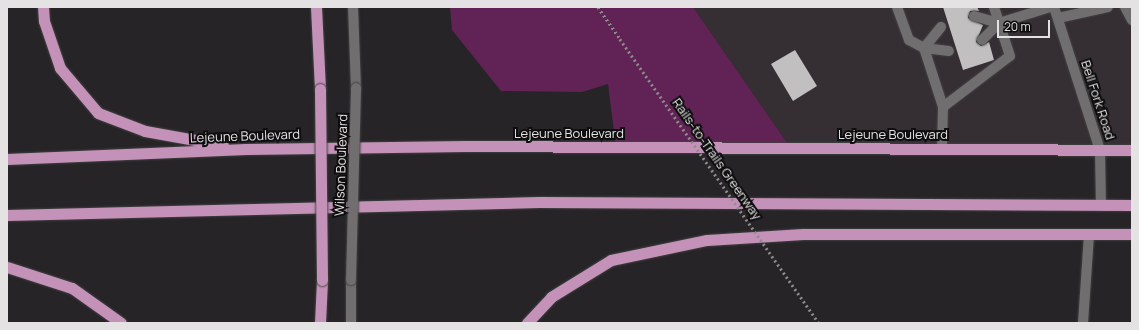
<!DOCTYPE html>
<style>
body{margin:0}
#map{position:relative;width:1139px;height:330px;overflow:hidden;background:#262426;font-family:Manrope,sans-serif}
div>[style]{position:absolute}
.built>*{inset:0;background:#352e33}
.green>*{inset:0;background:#612355}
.building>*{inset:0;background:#c1bfc0}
.path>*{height:2.5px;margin-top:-1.25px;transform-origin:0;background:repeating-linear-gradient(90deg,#8e8c8d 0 2px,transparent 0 5px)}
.roads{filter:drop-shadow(0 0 1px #424142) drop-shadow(0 0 1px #424142)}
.service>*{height:10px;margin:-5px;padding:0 5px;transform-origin:5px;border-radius:5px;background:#716e70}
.secondary>*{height:10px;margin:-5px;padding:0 5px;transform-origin:5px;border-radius:5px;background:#716e70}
.trunk>*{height:11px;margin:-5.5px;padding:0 5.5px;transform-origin:5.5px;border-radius:5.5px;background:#c492b8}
.path-bridge>*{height:2.5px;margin-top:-1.25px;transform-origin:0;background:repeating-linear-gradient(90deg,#8e8c8d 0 2px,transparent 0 5px)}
.bridges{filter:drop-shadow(0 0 1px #424142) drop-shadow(0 0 1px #424142)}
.secondary-bridge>*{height:10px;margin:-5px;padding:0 5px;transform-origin:5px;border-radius:5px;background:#716e70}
.trunk-bridge>*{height:11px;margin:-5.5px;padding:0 5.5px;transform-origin:5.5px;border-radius:5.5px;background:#c492b8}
span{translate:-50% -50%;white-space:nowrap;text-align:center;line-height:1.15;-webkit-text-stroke:4px #0f0e0f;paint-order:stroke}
.street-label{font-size:13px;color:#e4e2e3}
.frame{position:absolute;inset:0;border:8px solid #e4e2e3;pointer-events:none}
.scale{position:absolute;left:997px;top:20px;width:53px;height:18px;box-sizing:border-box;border:2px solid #e4e2e3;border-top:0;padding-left:5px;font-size:12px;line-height:14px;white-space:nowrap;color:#e4e2e3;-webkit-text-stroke:3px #0f0e0f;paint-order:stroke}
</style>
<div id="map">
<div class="built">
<i style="clip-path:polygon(693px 7px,1132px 7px,1132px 150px,790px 147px)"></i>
</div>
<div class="green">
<i style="clip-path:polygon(450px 7px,693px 7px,790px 147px,616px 147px,608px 84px,582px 92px,501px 91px,452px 30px)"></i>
</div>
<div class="building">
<i style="clip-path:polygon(943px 7px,977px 7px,979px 11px,970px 11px,968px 18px,983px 25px,976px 42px,981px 46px,989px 42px,994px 60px,963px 70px)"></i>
<i style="clip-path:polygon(795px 50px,817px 86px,793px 101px,771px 64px)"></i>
</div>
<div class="path">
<i style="left:598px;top:7px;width:39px;rotate:55deg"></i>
</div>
<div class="roads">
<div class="service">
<i style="left:897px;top:7px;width:35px;rotate:70deg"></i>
<i style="left:909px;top:40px;width:17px;rotate:28deg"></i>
<i style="left:924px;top:48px;width:62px;rotate:72.1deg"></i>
<i style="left:943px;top:107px;width:42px;rotate:91.4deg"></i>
<i style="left:1125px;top:7px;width:15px;rotate:62deg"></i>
<i style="left:974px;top:16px;width:26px;rotate:16deg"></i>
<i style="left:999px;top:23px;width:24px;rotate:135deg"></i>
<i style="left:1058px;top:18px;width:51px;rotate:-12.4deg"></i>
<i style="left:999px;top:23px;width:53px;rotate:-17.4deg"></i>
<i style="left:941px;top:27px;width:27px;rotate:129deg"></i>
<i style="left:924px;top:48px;width:25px;rotate:7deg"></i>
<i style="left:943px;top:107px;width:84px;rotate:-37.3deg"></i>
<i style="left:1010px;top:56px;width:52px;rotate:-108.1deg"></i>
<i style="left:1083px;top:323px;width:88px;rotate:-86.1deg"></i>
</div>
<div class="secondary">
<i style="left:353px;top:7px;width:81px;rotate:87.9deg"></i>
<i style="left:1054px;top:7px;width:150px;rotate:72.2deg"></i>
<i style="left:1100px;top:150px;width:55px;rotate:89deg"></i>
<i style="left:351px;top:280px;width:43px;rotate:90deg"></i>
</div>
<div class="trunk">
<i style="left:43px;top:7px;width:14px;rotate:86deg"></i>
<i style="left:44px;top:21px;width:50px;rotate:71.2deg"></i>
<i style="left:60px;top:68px;width:59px;rotate:49.8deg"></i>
<i style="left:98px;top:113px;width:50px;rotate:21deg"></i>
<i style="left:145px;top:131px;width:79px;rotate:10.2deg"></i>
<i style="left:316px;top:7px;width:82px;rotate:87.2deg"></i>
<i style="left:7px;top:159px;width:239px;rotate:-2.4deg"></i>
<i style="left:246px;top:149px;width:220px;rotate:-0.8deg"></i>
<i style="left:466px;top:146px;width:666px;rotate:0.34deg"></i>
<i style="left:7px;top:215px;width:532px;rotate:-1.4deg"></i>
<i style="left:539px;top:202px;width:593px;rotate:0.29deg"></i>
<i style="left:7px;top:267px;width:68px;rotate:17.9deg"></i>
<i style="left:72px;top:288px;width:60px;rotate:35.5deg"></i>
<i style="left:320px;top:323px;width:43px;rotate:-87.3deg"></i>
<i style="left:527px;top:323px;width:35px;rotate:-47deg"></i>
<i style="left:551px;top:297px;width:70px;rotate:-31.7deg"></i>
<i style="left:611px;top:260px;width:98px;rotate:-11.8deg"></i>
<i style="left:707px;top:240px;width:96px;rotate:-3.6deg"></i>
<i style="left:803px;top:234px;width:329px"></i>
</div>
</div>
<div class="path-bridge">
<i style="left:620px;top:39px;width:347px;rotate:55deg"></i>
</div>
<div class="bridges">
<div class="secondary-bridge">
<i style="left:351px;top:280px;width:192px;rotate:-88.5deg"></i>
</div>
<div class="trunk-bridge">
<i style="left:320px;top:89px;width:191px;rotate:89.4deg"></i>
</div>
</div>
<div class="street-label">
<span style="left:1098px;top:100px;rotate:72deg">Bell Fork Road</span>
<span style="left:569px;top:133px">Lejeune Boulevard</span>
<span style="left:893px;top:134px">Lejeune Boulevard</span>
<span style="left:245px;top:136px;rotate:-2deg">Lejeune Boulevard</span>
<span style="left:717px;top:159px;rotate:55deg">Rails-to-Trails Greenway</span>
<span style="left:341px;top:165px;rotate:-88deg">Wilson Boulevard</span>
</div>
<div class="frame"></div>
<div class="scale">20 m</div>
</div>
